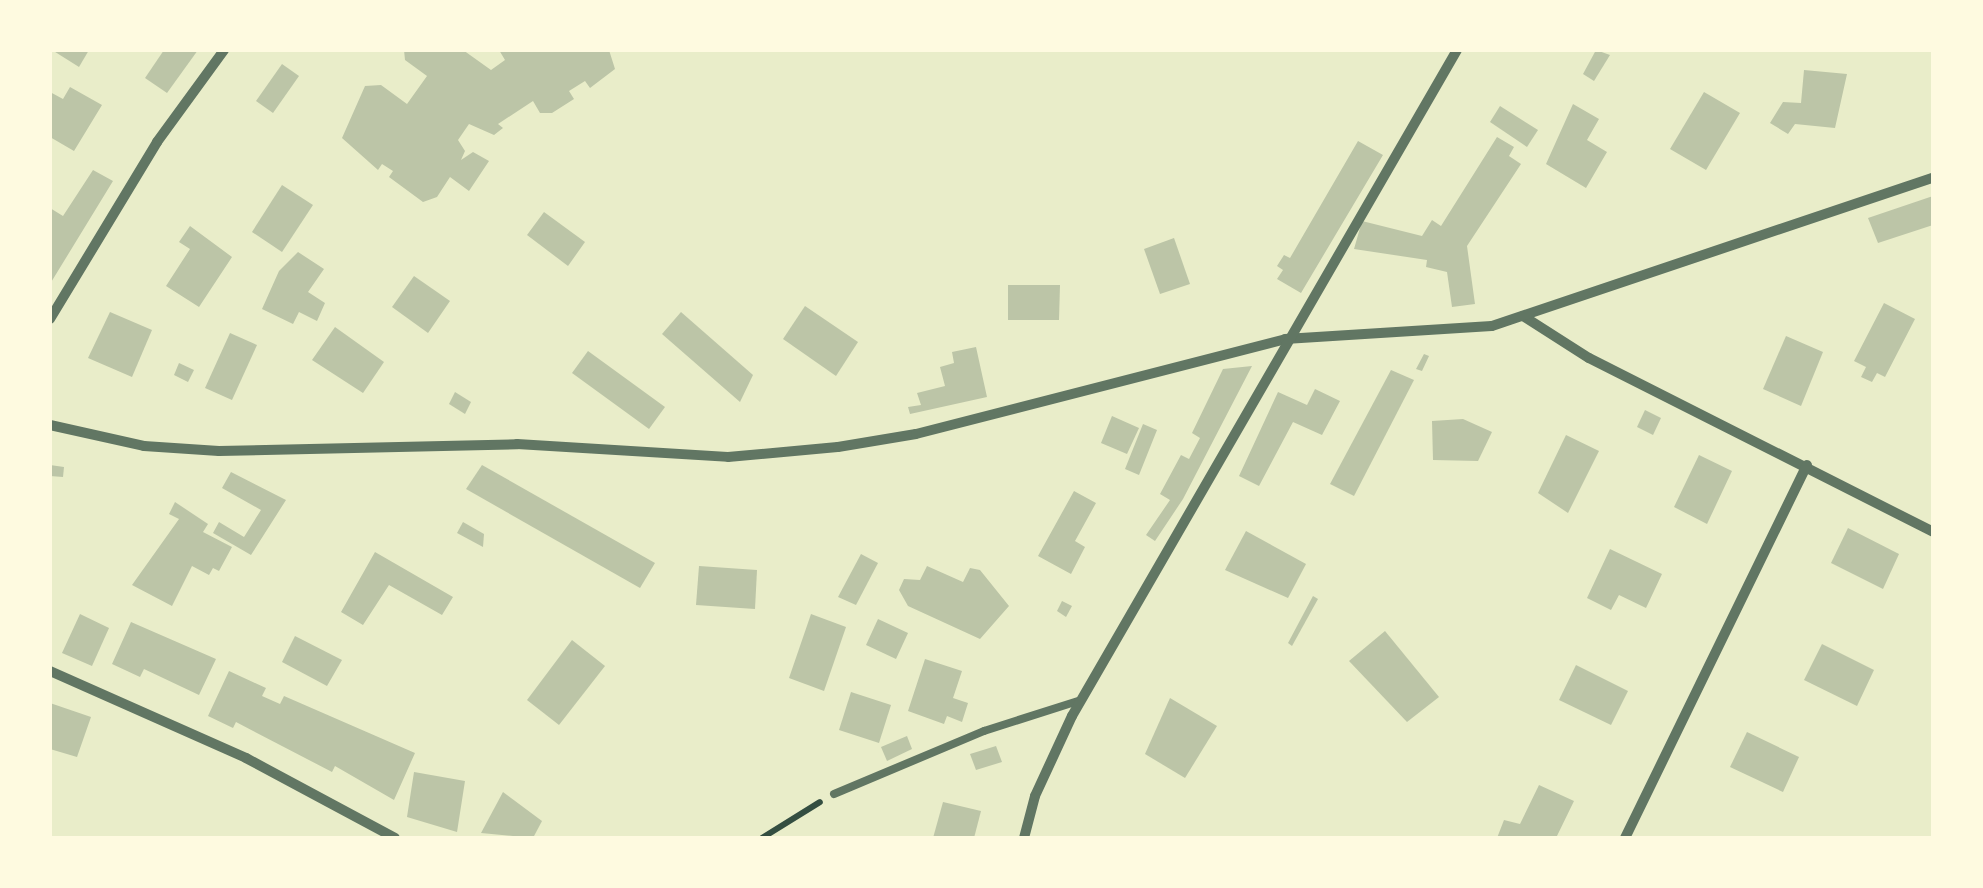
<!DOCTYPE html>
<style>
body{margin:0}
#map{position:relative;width:1983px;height:888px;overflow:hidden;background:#e9edc9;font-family:Roboto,sans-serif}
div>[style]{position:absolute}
.building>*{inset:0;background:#bcc5a7}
.path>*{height:6px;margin:-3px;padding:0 3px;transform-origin:3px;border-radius:3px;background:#344e41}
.service>*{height:8px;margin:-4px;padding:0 4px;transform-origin:4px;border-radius:4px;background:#617663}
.minor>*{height:10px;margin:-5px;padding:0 5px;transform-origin:5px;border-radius:5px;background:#617663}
span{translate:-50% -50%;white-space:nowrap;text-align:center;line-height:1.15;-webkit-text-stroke:8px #fefae0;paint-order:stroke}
.frame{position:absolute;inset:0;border:52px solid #fefae0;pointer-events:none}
</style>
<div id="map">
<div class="building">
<i style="clip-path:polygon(52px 50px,89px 50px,79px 67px)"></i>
<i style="clip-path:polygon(164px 50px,198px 50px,167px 93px,145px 78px)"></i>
<i style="clip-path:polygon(404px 50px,463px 50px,491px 70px,505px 60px,499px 50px,609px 50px,615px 69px,590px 88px,585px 81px,569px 91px,574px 99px,552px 113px,540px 113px,533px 101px,498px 124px,503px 128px,494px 135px,469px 124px,458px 140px,465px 151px,461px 160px,473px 152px,489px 161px,469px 191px,450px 177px,437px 197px,423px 202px,389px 177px,393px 171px,382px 164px,378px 170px,342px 138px,365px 86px,381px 85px,407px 104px,427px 76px,405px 60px)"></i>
<i style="clip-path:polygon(1596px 50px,1610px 55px,1594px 81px,1583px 74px)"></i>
<i style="clip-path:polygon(282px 64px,299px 76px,273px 113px,256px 101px)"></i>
<i style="clip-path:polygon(1804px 70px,1847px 74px,1835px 128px,1795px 124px,1788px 134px,1770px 123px,1783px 102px,1801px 103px)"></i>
<i style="clip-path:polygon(70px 87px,102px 105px,74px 151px,50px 137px,50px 92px,63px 99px)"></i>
<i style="clip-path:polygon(1704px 92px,1740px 113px,1706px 170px,1670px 149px)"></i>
<i style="clip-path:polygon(1573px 104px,1599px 119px,1587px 140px,1607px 152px,1586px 188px,1546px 164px)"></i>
<i style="clip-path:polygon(1500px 106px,1538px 130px,1527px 147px,1490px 122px)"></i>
<i style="clip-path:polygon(1497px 137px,1514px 147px,1509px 156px,1521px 164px,1467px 246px,1475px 304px,1452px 307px,1447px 272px,1426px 267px,1427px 260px,1354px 249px,1362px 221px,1422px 236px,1432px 220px,1441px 226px)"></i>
<i style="clip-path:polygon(1358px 141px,1383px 155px,1301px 293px,1277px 279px,1283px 270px,1277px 266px,1284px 255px,1290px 258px)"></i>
<i style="clip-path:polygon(93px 170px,113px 181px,50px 284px,50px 208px,63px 216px)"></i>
<i style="clip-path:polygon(282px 185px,313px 205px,282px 252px,252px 232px)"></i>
<i style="clip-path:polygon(1933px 196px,1933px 225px,1878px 243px,1868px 218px)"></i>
<i style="clip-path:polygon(544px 212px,585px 242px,568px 266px,527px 235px)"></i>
<i style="clip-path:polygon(190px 226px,232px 257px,199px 307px,166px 286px,190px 249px,179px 242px)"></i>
<i style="clip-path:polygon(1174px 238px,1190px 284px,1160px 294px,1144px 249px)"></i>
<i style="clip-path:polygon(298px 252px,324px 269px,308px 292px,325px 303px,317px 321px,299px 312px,293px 324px,262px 309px,279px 271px)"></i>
<i style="clip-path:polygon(414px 276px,450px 301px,428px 333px,392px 307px)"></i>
<i style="clip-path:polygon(1008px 285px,1060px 285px,1059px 320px,1008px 320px)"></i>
<i style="clip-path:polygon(1884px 303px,1915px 319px,1885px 377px,1877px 373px,1872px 382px,1861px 377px,1866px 367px,1854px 361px)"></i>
<i style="clip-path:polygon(805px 306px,858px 342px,836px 376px,783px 339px)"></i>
<i style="clip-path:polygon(110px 312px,152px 330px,132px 377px,88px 358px)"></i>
<i style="clip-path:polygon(681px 312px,753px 375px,740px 402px,662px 334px)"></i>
<i style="clip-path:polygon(335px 327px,384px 362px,363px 393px,312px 360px)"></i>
<i style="clip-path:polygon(230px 333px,257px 345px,232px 400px,205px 388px)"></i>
<i style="clip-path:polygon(1786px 336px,1823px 352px,1801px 406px,1763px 389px)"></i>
<i style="clip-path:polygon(976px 347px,987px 397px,910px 414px,908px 407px,921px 405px,917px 393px,945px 386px,940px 367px,954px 363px,952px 352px)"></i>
<i style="clip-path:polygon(588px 351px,665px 407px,649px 429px,572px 373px)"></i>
<i style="clip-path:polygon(1424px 354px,1429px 356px,1422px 371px,1416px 369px)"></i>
<i style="clip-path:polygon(179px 363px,194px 370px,188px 382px,174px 375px)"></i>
<i style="clip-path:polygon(1252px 366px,1183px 499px,1155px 541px,1146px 535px,1170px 500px,1160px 494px,1181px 455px,1189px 459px,1200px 438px,1192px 433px,1223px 369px)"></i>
<i style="clip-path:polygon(1391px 370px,1414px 380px,1354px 496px,1330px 484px)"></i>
<i style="clip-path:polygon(1315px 389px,1340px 401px,1322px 435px,1293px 422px,1259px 486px,1239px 476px,1278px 392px,1307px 405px)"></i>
<i style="clip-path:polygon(455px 392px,471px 402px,465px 414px,449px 404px)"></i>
<i style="clip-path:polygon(1645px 410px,1661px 418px,1653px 435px,1637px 427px)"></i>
<i style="clip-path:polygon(1112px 416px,1139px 428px,1127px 454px,1101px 443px)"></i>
<i style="clip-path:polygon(1463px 419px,1492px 432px,1478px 461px,1433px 460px,1432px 421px)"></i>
<i style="clip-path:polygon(1143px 424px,1157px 430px,1139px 475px,1125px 469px)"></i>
<i style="clip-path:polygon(1566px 435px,1599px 451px,1568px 513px,1538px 493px)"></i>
<i style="clip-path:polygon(1699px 455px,1732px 471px,1707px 524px,1674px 507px)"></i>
<i style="clip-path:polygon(50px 465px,64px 467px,63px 477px,50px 476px)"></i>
<i style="clip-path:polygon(482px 465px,655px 563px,640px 588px,466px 489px)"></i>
<i style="clip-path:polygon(231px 472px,286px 500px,251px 555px,213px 533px,219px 522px,244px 537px,261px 510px,222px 488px)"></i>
<i style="clip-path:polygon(1074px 491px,1096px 503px,1075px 541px,1085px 547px,1071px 574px,1038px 556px)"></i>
<i style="clip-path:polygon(175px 502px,208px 524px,203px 532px,232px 547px,219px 571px,213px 568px,209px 575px,192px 566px,172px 606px,132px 585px,179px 519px,169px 514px)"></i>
<i style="clip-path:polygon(463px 522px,484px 534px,483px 547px,457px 533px)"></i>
<i style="clip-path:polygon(1848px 528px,1899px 554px,1883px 589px,1831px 563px)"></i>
<i style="clip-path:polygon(1246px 531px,1306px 564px,1288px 598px,1225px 570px)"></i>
<i style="clip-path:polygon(1610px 549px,1662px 574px,1646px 608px,1619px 595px,1611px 610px,1587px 598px)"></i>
<i style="clip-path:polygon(375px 552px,453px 597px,442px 615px,389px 585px,363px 625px,341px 612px)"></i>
<i style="clip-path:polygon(861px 554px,878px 563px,856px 605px,838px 597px)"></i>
<i style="clip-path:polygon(699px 566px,757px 570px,755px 609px,696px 605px)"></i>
<i style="clip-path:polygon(927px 566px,963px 582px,970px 568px,980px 570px,1009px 606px,980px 639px,908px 606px,899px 590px,904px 579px,920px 580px)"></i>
<i style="clip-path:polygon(1313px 596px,1318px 599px,1292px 646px,1288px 643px)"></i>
<i style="clip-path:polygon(1062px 601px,1072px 606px,1066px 617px,1057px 611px)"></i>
<i style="clip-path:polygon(80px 614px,109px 628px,92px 666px,62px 653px)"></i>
<i style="clip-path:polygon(811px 614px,846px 627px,824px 691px,789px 678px)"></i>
<i style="clip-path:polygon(878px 619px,908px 633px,896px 659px,866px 645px)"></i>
<i style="clip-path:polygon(131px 622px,216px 659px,199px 695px,144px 669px,140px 677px,112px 664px)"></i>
<i style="clip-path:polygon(1385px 631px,1439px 697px,1407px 722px,1349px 661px)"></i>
<i style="clip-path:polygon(295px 636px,342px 660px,327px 686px,282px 662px)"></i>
<i style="clip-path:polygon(572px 640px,605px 666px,559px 725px,527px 700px)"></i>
<i style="clip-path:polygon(1822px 644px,1874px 670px,1857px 706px,1804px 680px)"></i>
<i style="clip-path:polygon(925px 659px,962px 671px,953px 698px,968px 703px,962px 722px,947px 716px,944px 724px,908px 711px)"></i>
<i style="clip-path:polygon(1576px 665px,1628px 691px,1611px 725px,1559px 700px)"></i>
<i style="clip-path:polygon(229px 671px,266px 688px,262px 696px,280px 704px,284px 696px,415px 753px,394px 800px,335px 766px,332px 772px,236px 722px,233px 728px,208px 716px)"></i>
<i style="clip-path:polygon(851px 692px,891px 705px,879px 743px,839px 730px)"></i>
<i style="clip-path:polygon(1170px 698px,1217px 726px,1185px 778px,1145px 754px)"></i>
<i style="clip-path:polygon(50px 703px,91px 717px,77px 757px,50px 749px)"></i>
<i style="clip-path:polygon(1747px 732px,1799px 757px,1783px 792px,1730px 767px)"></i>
<i style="clip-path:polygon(907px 736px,912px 749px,887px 761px,881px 747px)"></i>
<i style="clip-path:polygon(996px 746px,1002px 762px,976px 770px,970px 754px)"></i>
<i style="clip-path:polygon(414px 772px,465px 781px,457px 832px,407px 817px)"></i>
<i style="clip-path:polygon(1539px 785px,1574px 801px,1556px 838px,1497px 838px,1504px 820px,1520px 824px)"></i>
<i style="clip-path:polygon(503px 792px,542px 821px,533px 838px,481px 833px)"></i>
<i style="clip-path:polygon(943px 802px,981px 811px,974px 838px,933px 838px)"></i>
</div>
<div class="path">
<i style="left:762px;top:838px;width:68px;rotate:-31.8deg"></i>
</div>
<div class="service">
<i style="left:834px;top:794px;width:163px;rotate:-22.8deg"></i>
<i style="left:984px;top:731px;width:102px;rotate:-17.7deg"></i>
</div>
<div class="minor">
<i style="left:1523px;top:316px;width:78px;rotate:32.5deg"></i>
<i style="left:1589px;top:358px;width:386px;rotate:26.8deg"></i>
<i style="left:50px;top:319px;width:207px;rotate:-58.8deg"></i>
<i style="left:157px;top:142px;width:114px;rotate:-53.9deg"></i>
<i style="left:50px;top:425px;width:96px;rotate:12.6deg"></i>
<i style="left:144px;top:446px;width:75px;rotate:3.8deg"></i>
<i style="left:219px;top:451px;width:298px;rotate:-1.3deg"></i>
<i style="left:517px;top:444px;width:211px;rotate:3.5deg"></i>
<i style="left:728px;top:457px;width:110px;rotate:-5.2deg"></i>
<i style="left:838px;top:447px;width:79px;rotate:-9.5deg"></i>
<i style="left:916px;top:434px;width:381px;rotate:-14.4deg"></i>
<i style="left:1285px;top:339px;width:207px;rotate:-3.6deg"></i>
<i style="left:1492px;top:326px;width:465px;rotate:-18.6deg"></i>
<i style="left:50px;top:671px;width:214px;rotate:23.9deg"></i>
<i style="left:246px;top:758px;width:169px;rotate:28.2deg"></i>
<i style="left:1024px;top:838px;width:43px;rotate:-75.3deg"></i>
<i style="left:1035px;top:796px;width:88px;rotate:-65.2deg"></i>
<i style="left:1072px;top:716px;width:769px;rotate:-59.97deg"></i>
<i style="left:1625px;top:838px;width:415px;rotate:-64deg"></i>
</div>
<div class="frame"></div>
</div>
